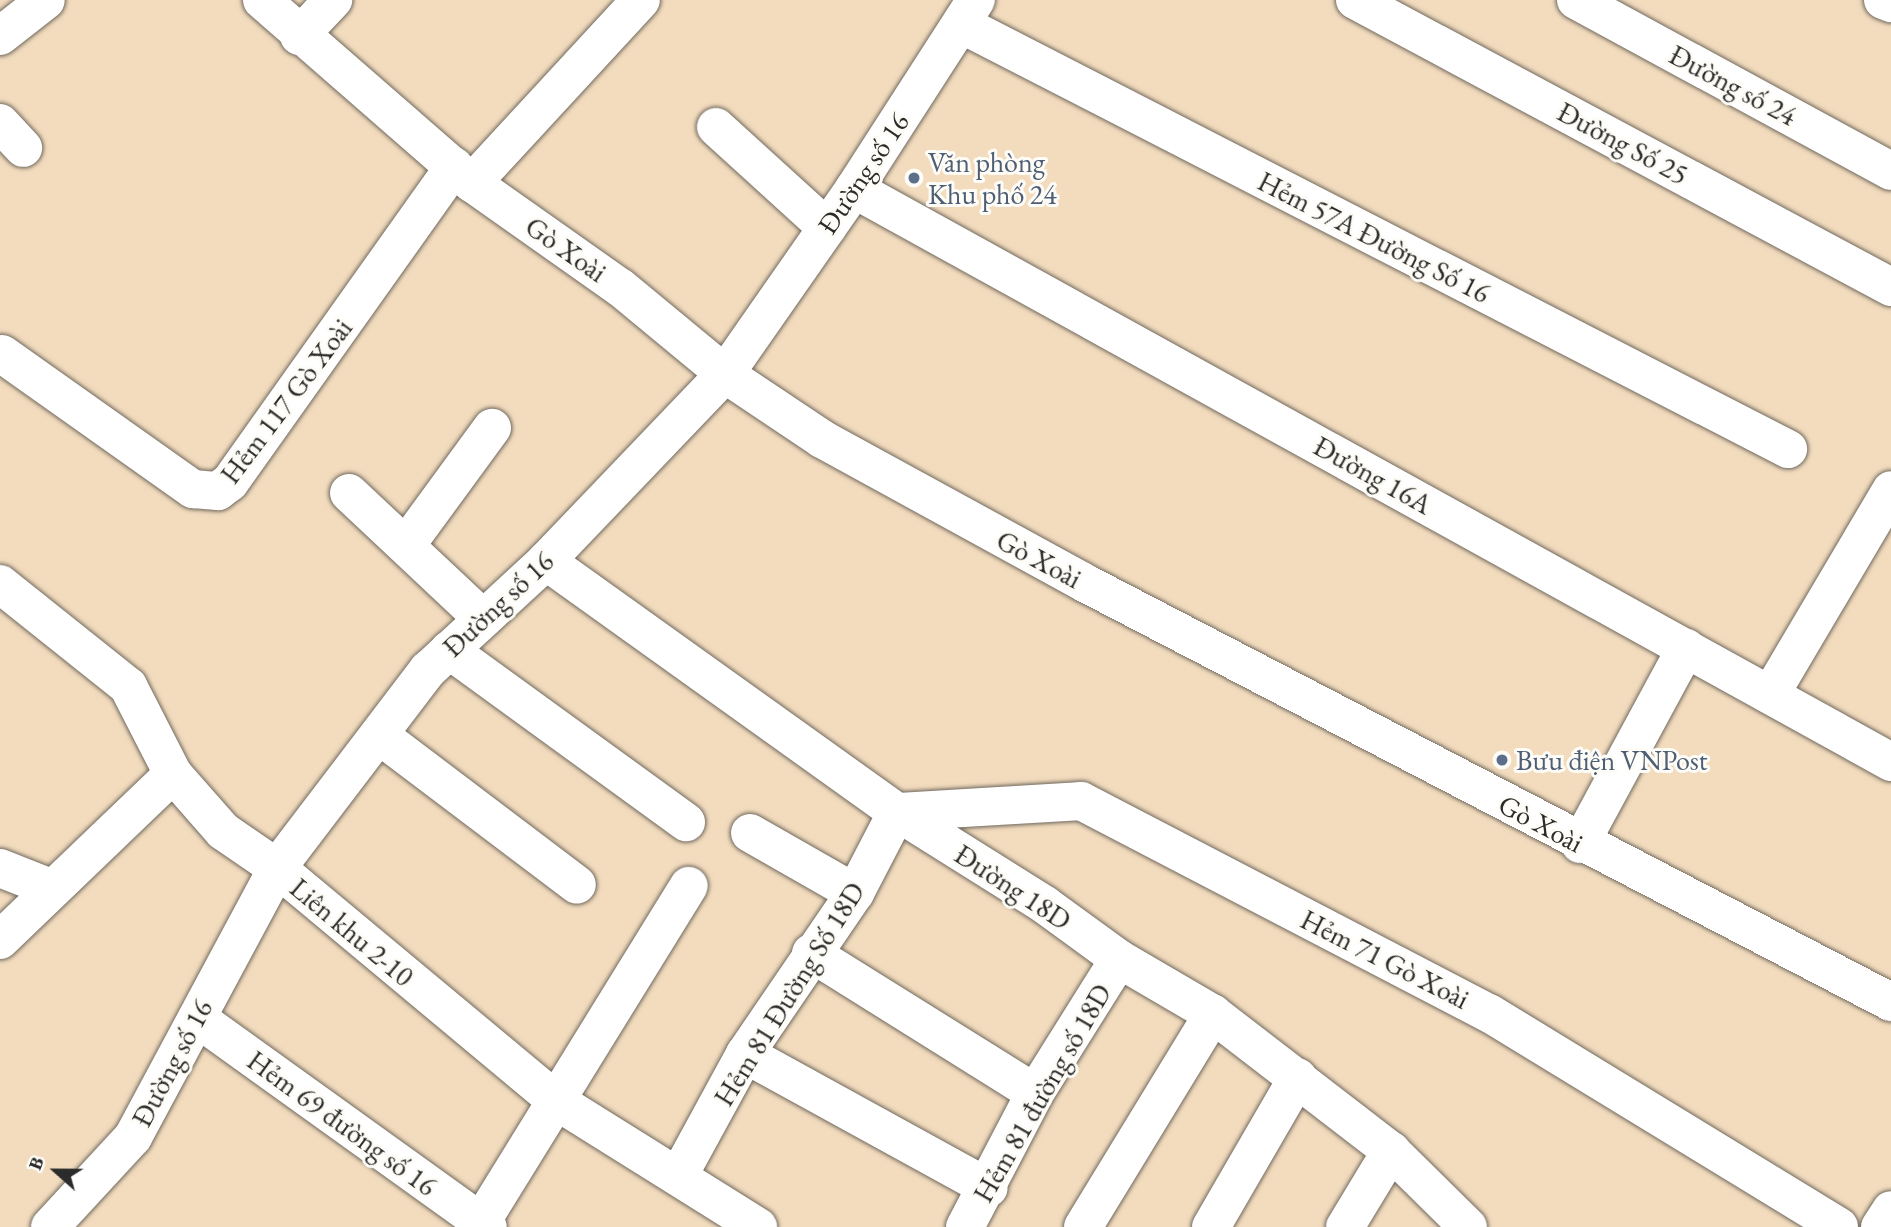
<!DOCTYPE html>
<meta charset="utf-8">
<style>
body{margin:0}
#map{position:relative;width:1891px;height:1227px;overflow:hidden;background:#f3dcbe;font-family:"EB Garamond",serif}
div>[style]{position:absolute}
.roads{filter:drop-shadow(0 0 2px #71695e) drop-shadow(0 0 2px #71695e)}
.minor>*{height:38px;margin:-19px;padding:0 19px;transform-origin:19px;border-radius:19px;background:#fff}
.dots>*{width:19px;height:19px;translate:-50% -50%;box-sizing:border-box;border:4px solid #fdfcf7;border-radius:50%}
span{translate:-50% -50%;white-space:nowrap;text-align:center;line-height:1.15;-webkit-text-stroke:6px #fdfcf7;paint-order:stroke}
.street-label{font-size:28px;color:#2b2b2b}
.service-label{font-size:28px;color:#4e5e75}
.left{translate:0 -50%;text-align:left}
.north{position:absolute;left:21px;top:1136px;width:70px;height:70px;-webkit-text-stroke:5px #fdfcf7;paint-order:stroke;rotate:291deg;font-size:19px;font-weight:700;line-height:28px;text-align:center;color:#2b2b2b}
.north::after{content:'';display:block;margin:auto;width:24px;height:32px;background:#2b2b2b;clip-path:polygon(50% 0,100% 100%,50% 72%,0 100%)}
</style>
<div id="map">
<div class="roads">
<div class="minor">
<i style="left:262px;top:0;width:279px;rotate:41.1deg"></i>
<i style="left:472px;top:183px;width:182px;rotate:35.2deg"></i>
<i style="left:621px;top:288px;width:135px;rotate:39.6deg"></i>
<i style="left:725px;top:374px;width:117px;rotate:33.8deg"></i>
<i style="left:822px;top:439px;width:298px;rotate:28.7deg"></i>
<i style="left:1083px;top:582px;width:911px;rotate:27.47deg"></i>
<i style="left:1355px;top:0;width:608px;rotate:28.17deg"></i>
<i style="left:1576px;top:0;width:358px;rotate:28.5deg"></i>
<i style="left:1883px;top:0;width:9px;rotate:21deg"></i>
<i style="left:961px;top:24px;width:930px;rotate:27.2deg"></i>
<i style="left:0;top:36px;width:58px;rotate:-38deg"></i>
<i style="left:299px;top:36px;width:50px;rotate:-46.6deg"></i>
<i style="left:0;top:123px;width:34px;rotate:47deg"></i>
<i style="left:716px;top:127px;width:150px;rotate:42.3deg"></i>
<i style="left:472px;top:183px;width:249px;rotate:-47.3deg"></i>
<i style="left:854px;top:189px;width:1185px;rotate:28.92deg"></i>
<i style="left:2px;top:354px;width:234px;rotate:35.3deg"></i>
<i style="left:193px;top:489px;width:25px;rotate:5deg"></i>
<i style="left:218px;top:491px;width:15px;rotate:-37deg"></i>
<i style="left:230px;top:482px;width:387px;rotate:-54.6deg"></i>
<i style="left:349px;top:493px;width:184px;rotate:43.2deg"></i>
<i style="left:407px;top:544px;width:144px;rotate:-53.8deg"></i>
<i style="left:546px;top:561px;width:432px;rotate:35.6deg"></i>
<i style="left:897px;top:812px;width:175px;rotate:32.1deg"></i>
<i style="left:1045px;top:905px;width:92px;rotate:36.1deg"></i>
<i style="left:1119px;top:959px;width:109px;rotate:30.3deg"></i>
<i style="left:1213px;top:1014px;width:225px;rotate:37.6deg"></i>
<i style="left:1391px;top:1151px;width:108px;rotate:44.6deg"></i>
<i style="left:0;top:584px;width:164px;rotate:38.6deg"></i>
<i style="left:128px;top:686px;width:99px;rotate:62.9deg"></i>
<i style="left:173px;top:774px;width:76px;rotate:48.7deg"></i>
<i style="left:223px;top:831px;width:65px;rotate:34.4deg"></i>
<i style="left:277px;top:868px;width:366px;rotate:39.8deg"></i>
<i style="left:558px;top:1102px;width:236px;rotate:32deg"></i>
<i style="left:449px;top:650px;width:293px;rotate:36deg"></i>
<i style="left:1770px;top:695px;width:238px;rotate:-59.4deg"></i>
<i style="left:379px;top:735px;width:248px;rotate:37.1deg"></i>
<i style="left:750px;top:833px;width:121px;rotate:29.7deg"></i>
<i style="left:1580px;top:844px;width:223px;rotate:-61.6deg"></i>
<i style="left:0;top:868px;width:55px;rotate:21.4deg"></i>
<i style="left:0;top:940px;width:240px;rotate:-43.8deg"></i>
<i style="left:811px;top:953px;width:264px;rotate:32deg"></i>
<i style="left:197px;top:1018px;width:358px;rotate:35.7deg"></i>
<i style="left:745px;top:1054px;width:278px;rotate:28.8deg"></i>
<i style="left:679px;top:1175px;width:138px;rotate:-61.4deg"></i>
<i style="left:745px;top:1054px;width:195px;rotate:-55.7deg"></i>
<i style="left:855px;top:893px;width:91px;rotate:-62.6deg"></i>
<i style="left:897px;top:812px;width:184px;rotate:-3.4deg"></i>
<i style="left:1081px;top:801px;width:460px;rotate:27.5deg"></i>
<i style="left:1489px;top:1013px;width:410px;rotate:31.4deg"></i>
<i style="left:50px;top:1227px;width:122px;rotate:-47.3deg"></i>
<i style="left:133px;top:1137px;width:305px;rotate:-61.8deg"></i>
<i style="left:277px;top:868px;width:249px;rotate:-52.7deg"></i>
<i style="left:428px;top:670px;width:161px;rotate:-42.7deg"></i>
<i style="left:546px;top:561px;width:259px;rotate:-46.3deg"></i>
<i style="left:725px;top:374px;width:226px;rotate:-55.1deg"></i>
<i style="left:854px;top:189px;width:225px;rotate:-57.2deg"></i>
<i style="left:478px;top:1227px;width:401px;rotate:-58.3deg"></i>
<i style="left:965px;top:1227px;width:151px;rotate:-62.4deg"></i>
<i style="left:1035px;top:1093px;width:158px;rotate:-57.9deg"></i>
<i style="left:1083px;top:1227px;width:250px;rotate:-58.6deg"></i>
<i style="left:1211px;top:1227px;width:173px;rotate:-59.9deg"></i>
<i style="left:1345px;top:1227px;width:89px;rotate:-58.8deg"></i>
<i style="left:1880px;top:1227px;width:20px;rotate:-57deg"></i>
</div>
</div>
<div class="dots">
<i style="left:914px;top:178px;background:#5c6f8a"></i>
<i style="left:1502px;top:760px;background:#5c6f8a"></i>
</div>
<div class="street-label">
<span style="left:1733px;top:85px;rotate:28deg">Đường số 24</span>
<span style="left:1623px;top:143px;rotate:28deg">Đường Số 25</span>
<span style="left:863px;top:173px;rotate:-56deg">Đường số 16</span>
<span style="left:1374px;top:237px;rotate:27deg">Hẻm 57A Đường Số 16</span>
<span style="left:566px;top:249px;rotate:35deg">Gò Xoài</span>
<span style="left:286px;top:401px;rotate:-53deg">Hẻm 117 Gò Xoài</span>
<span style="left:1373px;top:475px;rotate:29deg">Đường 16A</span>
<span style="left:1039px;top:559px;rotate:28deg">Gò Xoài</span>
<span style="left:498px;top:604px;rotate:-43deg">Đường số 16</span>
<span style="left:1541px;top:823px;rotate:28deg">Gò Xoài</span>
<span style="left:1013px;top:887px;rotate:33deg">Đường 18D</span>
<span style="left:352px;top:932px;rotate:40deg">Liên khu 2-10</span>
<span style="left:1385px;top:959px;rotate:27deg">Hẻm 71 Gò Xoài</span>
<span style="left:789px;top:994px;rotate:-58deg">Hẻm 81 Đường Số 18D</span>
<span style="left:172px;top:1063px;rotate:-62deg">Đường số 16</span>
<span style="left:1042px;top:1093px;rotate:-60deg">Hẻm 81 đường số 18D</span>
<span style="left:342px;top:1123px;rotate:36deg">Hẻm 69 đường số 16</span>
</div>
<div class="service-label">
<span class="left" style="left:928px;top:178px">Văn phòng<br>Khu phố 24</span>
<span class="left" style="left:1516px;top:760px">Bưu điện VNPost</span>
</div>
<div class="north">B</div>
</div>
